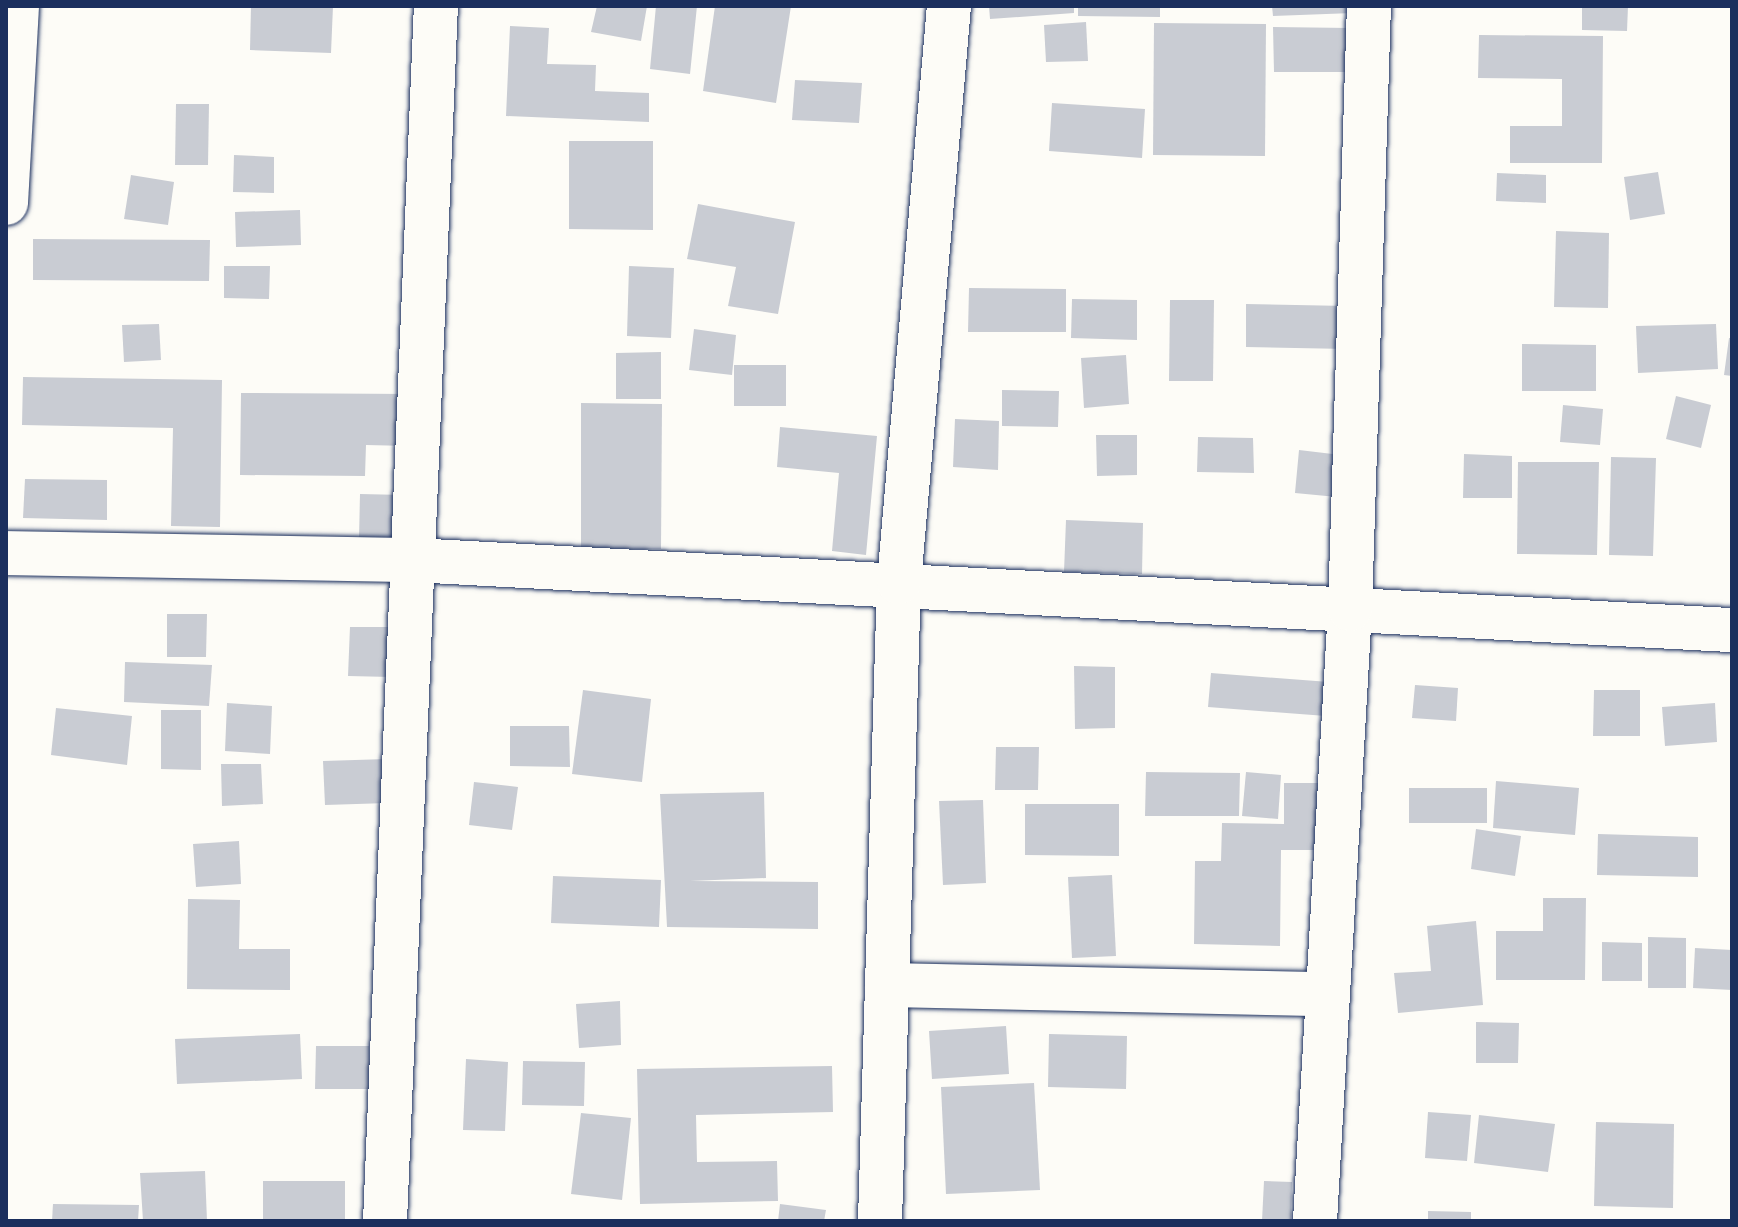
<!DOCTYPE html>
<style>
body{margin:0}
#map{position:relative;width:1738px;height:1227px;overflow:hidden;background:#fdfcf7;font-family:"Architects Daughter",sans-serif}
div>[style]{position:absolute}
.building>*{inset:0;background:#c9ccd3}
.roads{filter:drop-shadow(0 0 2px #1b2f5e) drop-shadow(0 0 2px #1b2f5e)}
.street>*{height:44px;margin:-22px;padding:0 22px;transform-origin:22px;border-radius:22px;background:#fdfcf7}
span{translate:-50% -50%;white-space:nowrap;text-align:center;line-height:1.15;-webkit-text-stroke:7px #fdfcf7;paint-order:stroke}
.frame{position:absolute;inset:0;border:8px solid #1b2f5e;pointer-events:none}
</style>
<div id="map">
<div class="building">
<i style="clip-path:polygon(251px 6px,333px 6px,331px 53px,250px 50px)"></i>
<i style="clip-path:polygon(597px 6px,647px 6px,641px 41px,591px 32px)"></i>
<i style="clip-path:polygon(656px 6px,697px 6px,690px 74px,650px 69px)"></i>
<i style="clip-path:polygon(715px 6px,791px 6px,776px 103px,703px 91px)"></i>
<i style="clip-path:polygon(989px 6px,1074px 6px,1074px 13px,990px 19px)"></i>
<i style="clip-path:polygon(1078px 6px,1160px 6px,1160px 17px,1078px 16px)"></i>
<i style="clip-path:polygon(1272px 6px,1353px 6px,1353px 13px,1273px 16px)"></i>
<i style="clip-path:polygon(1582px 6px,1628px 6px,1627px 31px,1582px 30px)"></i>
<i style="clip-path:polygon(1086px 22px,1088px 61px,1046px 62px,1044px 25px)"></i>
<i style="clip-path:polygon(1154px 23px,1266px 24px,1265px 156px,1153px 155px)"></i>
<i style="clip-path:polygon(510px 26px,549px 28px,547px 64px,596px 65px,595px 91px,649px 93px,649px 122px,506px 116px)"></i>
<i style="clip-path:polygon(1273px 27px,1350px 28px,1350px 72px,1274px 72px)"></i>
<i style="clip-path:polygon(1479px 35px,1603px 36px,1602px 163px,1510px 163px,1510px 126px,1562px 126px,1562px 79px,1478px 78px)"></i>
<i style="clip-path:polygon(795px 80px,862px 83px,859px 123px,792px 120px)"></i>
<i style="clip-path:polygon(1052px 103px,1145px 109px,1142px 158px,1049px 151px)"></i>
<i style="clip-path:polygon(176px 104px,209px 104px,208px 165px,175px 165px)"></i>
<i style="clip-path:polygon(569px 141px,653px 141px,653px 230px,569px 229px)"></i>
<i style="clip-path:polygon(234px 155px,274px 157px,274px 193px,233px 192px)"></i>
<i style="clip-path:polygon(1658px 172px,1665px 214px,1630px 220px,1624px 177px)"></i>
<i style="clip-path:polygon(1497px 173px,1546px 175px,1546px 203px,1496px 201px)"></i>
<i style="clip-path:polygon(131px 175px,174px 182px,168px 225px,124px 219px)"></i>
<i style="clip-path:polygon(698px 204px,795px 222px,778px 314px,728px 306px,736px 267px,687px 259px)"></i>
<i style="clip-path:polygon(300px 210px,301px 245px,236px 247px,235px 212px)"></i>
<i style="clip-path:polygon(1556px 231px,1609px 233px,1608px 308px,1554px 307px)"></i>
<i style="clip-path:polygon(33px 239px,210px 240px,209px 281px,33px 280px)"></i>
<i style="clip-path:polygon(224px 266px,270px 266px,269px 299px,224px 298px)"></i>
<i style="clip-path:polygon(629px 266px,674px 268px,671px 338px,627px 336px)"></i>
<i style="clip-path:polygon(969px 288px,1066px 289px,1066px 332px,968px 332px)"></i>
<i style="clip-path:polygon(1072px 299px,1137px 300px,1137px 340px,1071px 338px)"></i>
<i style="clip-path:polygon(1170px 300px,1214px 300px,1213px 381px,1169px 381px)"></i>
<i style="clip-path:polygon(1246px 304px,1347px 306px,1347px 349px,1246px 347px)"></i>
<i style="clip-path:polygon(159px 324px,161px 360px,124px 362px,122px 325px)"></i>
<i style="clip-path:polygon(1716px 324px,1718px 369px,1638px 373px,1636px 326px)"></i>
<i style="clip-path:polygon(694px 329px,736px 335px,732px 375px,689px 370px)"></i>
<i style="clip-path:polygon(1729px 338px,1732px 338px,1732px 376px,1724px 375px)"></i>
<i style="clip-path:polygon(1522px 344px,1596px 345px,1596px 391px,1522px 391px)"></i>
<i style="clip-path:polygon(661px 352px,661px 399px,616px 399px,616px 353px)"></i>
<i style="clip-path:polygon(1126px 355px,1129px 404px,1084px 408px,1081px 358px)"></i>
<i style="clip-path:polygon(734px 365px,786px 365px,786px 406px,734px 406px)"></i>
<i style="clip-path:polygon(23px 377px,222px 380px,220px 527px,171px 526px,173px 428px,22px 425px)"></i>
<i style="clip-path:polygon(1002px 390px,1059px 391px,1058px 427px,1002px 426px)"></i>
<i style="clip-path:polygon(241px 393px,410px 394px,409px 446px,366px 445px,365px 476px,240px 475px)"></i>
<i style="clip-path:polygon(1676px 396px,1711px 405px,1701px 448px,1666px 439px)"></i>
<i style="clip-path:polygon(581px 403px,662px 404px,661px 549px,581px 549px)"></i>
<i style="clip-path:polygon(1563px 405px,1603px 409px,1600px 445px,1560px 442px)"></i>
<i style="clip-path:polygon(955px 419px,999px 421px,998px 470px,953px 467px)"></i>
<i style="clip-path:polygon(780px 427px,877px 436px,866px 555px,832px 551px,839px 473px,777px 467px)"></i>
<i style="clip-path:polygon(1096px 435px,1137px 435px,1137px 475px,1097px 476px)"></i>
<i style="clip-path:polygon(1198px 437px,1253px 438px,1254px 473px,1197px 472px)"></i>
<i style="clip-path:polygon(1299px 450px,1341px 455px,1337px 497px,1295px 493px)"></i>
<i style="clip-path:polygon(1464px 454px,1512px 456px,1512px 498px,1463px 498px)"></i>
<i style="clip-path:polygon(1611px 457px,1656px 458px,1653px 556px,1609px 555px)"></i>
<i style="clip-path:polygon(1518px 462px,1599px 462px,1597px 555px,1517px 554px)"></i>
<i style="clip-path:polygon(25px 479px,107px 480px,107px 520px,23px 518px)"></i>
<i style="clip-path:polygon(360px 494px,404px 495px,404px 541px,359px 540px)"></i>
<i style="clip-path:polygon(1066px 520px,1143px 523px,1142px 574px,1064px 572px)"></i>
<i style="clip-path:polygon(167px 614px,207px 614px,206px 657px,167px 657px)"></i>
<i style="clip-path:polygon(350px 627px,392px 627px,391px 677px,348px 676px)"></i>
<i style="clip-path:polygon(125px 662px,212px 665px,209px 706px,124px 702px)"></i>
<i style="clip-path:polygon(1074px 666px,1115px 667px,1115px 728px,1075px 729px)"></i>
<i style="clip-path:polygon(1211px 673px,1329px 682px,1326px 716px,1208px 707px)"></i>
<i style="clip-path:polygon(1415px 685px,1458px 688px,1456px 721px,1412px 718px)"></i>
<i style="clip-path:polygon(583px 690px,651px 699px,642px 782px,572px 774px)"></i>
<i style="clip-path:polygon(1594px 690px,1640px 690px,1640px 736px,1593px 736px)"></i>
<i style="clip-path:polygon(227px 703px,272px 706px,270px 754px,225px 751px)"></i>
<i style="clip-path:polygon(1715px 703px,1717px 742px,1665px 746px,1662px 707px)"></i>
<i style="clip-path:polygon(56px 708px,132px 716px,127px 765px,51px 755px)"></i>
<i style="clip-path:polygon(161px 710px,201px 710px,201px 770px,161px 769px)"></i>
<i style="clip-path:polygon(510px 726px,569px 726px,570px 767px,510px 766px)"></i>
<i style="clip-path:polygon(996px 747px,1039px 747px,1038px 790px,995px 790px)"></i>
<i style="clip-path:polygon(387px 759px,388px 803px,325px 805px,323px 761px)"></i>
<i style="clip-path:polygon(221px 764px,261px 764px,263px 804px,222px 806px)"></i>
<i style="clip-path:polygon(1146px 772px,1240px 773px,1239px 816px,1145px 816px)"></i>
<i style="clip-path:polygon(1246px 772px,1281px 775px,1278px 819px,1242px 816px)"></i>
<i style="clip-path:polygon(1496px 781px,1579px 788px,1575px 835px,1493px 828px)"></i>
<i style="clip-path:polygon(474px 782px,518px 787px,512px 830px,469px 825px)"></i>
<i style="clip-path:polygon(1284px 783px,1322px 783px,1321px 850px,1281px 850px,1280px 946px,1194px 944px,1195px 861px,1221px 861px,1222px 823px,1284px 824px)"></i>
<i style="clip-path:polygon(1409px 788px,1487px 788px,1487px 823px,1409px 823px)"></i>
<i style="clip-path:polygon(764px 792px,766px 878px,690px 881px,818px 882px,818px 929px,667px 927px,660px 794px)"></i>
<i style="clip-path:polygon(983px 800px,986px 883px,943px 885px,939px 801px)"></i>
<i style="clip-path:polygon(1025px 804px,1119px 804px,1119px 856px,1025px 855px)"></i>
<i style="clip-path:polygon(1476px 829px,1521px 836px,1515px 876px,1471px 869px)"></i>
<i style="clip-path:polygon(1598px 834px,1698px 837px,1698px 877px,1597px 875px)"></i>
<i style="clip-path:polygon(239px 841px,241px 884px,196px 887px,193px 844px)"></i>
<i style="clip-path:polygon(1112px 875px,1116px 956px,1072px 958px,1068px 877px)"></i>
<i style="clip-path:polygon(553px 876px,661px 880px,659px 927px,551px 923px)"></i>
<i style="clip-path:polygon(1543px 898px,1586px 898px,1585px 980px,1496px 980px,1496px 931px,1543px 931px)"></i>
<i style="clip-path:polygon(188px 899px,240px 900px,239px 949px,290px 949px,290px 990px,187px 989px)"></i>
<i style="clip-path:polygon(1476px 921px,1483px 1005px,1398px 1013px,1394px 973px,1431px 971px,1427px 926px)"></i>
<i style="clip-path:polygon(1648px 937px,1686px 938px,1686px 988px,1648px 988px)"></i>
<i style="clip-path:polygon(1602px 942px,1642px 943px,1642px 981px,1602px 981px)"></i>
<i style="clip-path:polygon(1695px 948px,1732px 950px,1732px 990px,1693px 988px)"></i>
<i style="clip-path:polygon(620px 1001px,621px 1045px,579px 1048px,576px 1004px)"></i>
<i style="clip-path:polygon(1476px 1022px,1519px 1023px,1518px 1063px,1476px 1063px)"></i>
<i style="clip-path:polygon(1006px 1026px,1009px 1074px,932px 1079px,929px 1031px)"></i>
<i style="clip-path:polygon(300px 1034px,302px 1079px,177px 1084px,175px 1039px)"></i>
<i style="clip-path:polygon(1049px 1034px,1127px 1036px,1126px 1089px,1048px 1087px)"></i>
<i style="clip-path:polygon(316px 1046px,369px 1046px,370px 1089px,315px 1089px)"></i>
<i style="clip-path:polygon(466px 1059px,508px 1062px,505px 1131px,463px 1130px)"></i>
<i style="clip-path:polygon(523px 1061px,585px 1062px,584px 1106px,522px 1105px)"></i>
<i style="clip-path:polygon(832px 1066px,833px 1112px,696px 1115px,697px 1162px,777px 1161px,778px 1201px,640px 1204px,637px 1069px)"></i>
<i style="clip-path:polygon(1034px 1083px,1040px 1190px,946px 1194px,941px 1087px)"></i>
<i style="clip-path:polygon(1428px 1112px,1471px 1115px,1467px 1161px,1425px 1158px)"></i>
<i style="clip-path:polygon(581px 1113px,631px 1118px,622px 1200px,571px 1194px)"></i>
<i style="clip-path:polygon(1479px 1115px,1555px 1124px,1548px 1172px,1474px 1163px)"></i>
<i style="clip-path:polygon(1596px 1122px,1674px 1124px,1673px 1208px,1594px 1206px)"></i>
<i style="clip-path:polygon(205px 1171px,207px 1221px,143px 1221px,140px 1173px)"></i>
<i style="clip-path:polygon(263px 1181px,345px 1181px,345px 1221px,263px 1221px)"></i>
<i style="clip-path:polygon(1264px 1181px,1292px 1182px,1291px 1221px,1262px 1221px)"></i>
<i style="clip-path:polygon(53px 1204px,139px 1205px,138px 1221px,52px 1221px)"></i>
<i style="clip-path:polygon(780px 1204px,826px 1210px,824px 1221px,778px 1221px)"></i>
<i style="clip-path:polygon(1428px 1211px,1471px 1212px,1471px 1221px,1428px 1221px)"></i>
</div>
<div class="roads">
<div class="street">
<i style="left:6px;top:203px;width:197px;rotate:-86.8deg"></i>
<i style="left:6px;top:553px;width:406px;rotate:1deg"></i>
<i style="left:412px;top:560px;width:1322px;rotate:3.04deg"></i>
<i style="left:887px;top:985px;width:440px;rotate:1.2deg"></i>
<i style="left:385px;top:1221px;width:1216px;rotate:-87.6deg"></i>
<i style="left:880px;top:1221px;width:639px;rotate:-88.3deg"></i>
<i style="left:899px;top:582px;width:578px;rotate:-85.04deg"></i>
<i style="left:1315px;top:1221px;width:613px;rotate:-86.73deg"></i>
<i style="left:1350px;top:609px;width:603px;rotate:-88.2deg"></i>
</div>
</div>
<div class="frame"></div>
</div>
